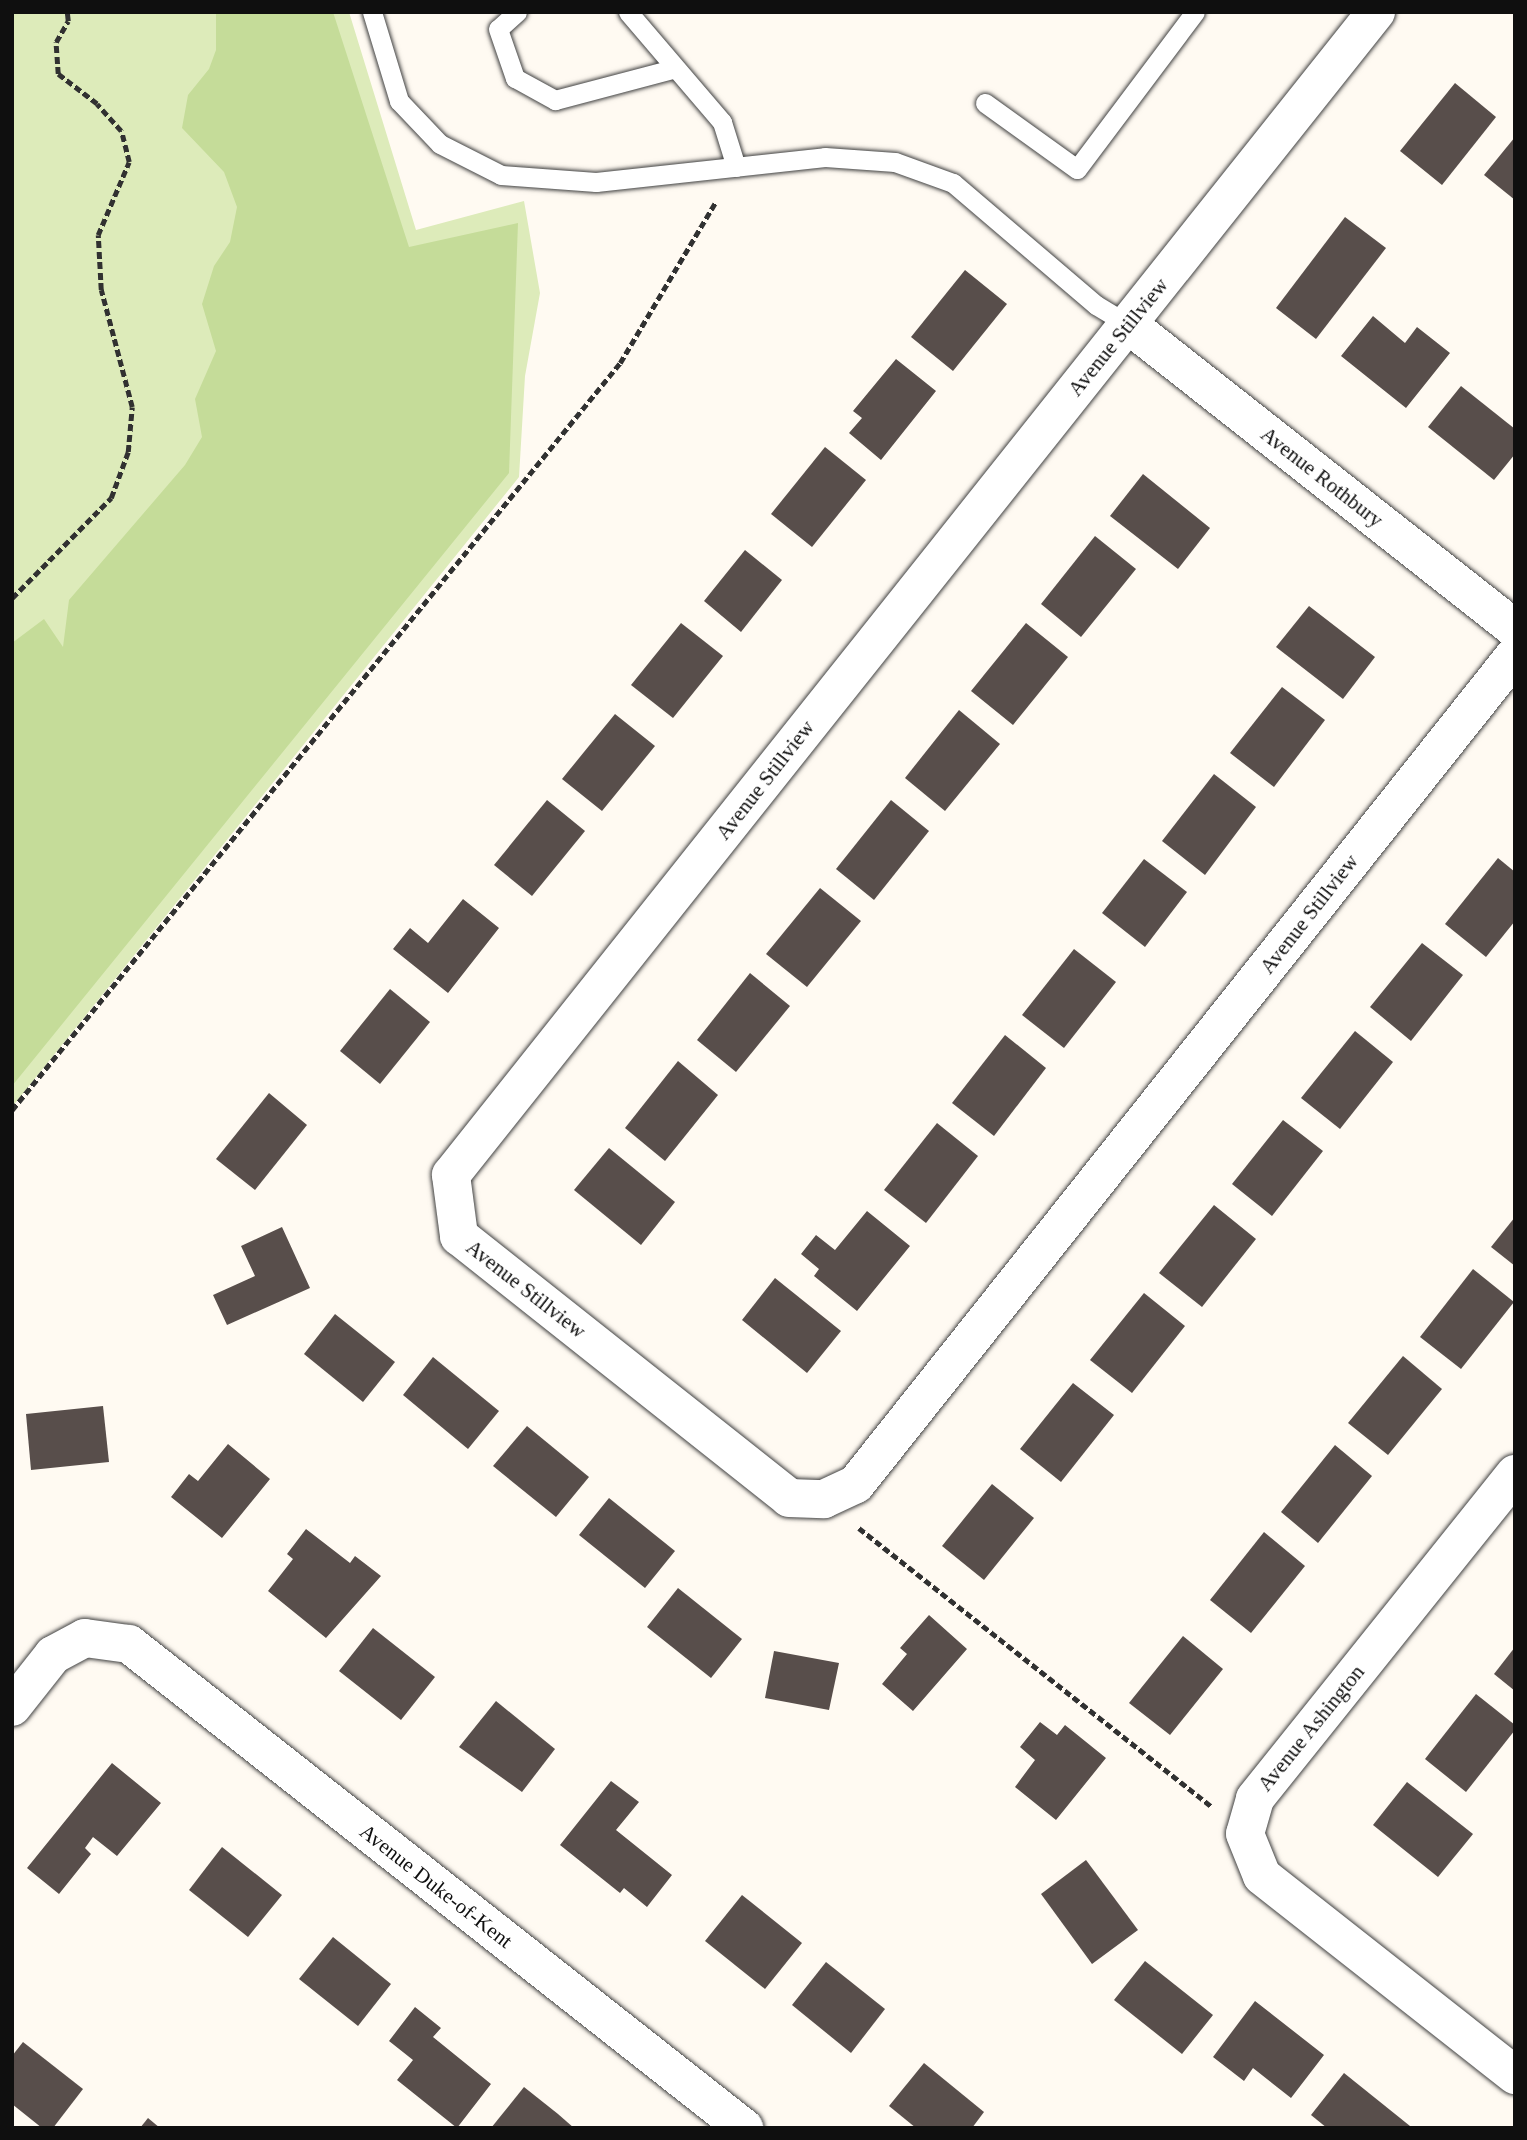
<!DOCTYPE html>
<style>
body{margin:0}
#map{position:relative;width:1527px;height:2140px;overflow:hidden;background:#fffaf2;font-family:"Times New Roman",serif}
div>[style]{position:absolute}
.green>*{inset:0;background:#ddebba}
.forest>*{inset:0;background:#c5dc99}
.building>*{inset:0;background:#584e4b}
.path>*{height:4.5px;margin-top:-2.25px;transform-origin:0;background:repeating-linear-gradient(90deg,#313131 0 7px,transparent 0 10.5px)}
.roads{filter:drop-shadow(0 0 2px #424242) drop-shadow(0 0 2px #424242)}
.lane>*{height:19px;margin:-9.5px;padding:0 9.5px;transform-origin:9.5px;border-radius:9.5px;background:#fff}
.street>*{height:38px;margin:-19px;padding:0 19px;transform-origin:19px;border-radius:19px;background:#fff}
span{translate:-50% -50%;white-space:nowrap;text-align:center;line-height:1.15;-webkit-text-stroke:7px #fff;paint-order:stroke}
.street-label{font-size:21px;color:#0f0f0f}
.frame{position:absolute;inset:0;border:14px solid #0f0f0f;pointer-events:none}
</style>
<div id="map">
<div class="green">
<i style="clip-path:polygon(12px 12px,349px 12px,416px 230px,524px 201px,540px 293px,525px 376px,519px 477px,12px 1107px)"></i>
</div>
<div class="forest">
<i style="clip-path:polygon(216px 12px,333px 12px,409px 247px,518px 223px,509px 473px,12px 1086px,12px 643px,44px 619px,63px 647px,69px 600px,185px 465px,202px 437px,195px 399px,216px 351px,202px 304px,214px 266px,230px 242px,237px 207px,224px 172px,182px 128px,188px 95px,209px 69px,216px 50px)"></i>
</div>
<div class="building">
<i style="clip-path:polygon(1455px 83px,1496px 117px,1442px 185px,1400px 151px)"></i>
<i style="clip-path:polygon(1515px 137px,1515px 200px,1484px 175px)"></i>
<i style="clip-path:polygon(1345px 217px,1386px 248px,1316px 339px,1276px 308px)"></i>
<i style="clip-path:polygon(965px 270px,1007px 304px,953px 371px,911px 337px)"></i>
<i style="clip-path:polygon(1373px 316px,1405px 343px,1417px 327px,1450px 353px,1406px 408px,1341px 356px)"></i>
<i style="clip-path:polygon(896px 359px,936px 391px,881px 460px,849px 433px,862px 418px,853px 411px)"></i>
<i style="clip-path:polygon(1461px 386px,1515px 429px,1515px 454px,1494px 480px,1428px 427px)"></i>
<i style="clip-path:polygon(825px 447px,866px 480px,812px 547px,771px 514px)"></i>
<i style="clip-path:polygon(1143px 474px,1210px 528px,1178px 569px,1110px 516px)"></i>
<i style="clip-path:polygon(1095px 536px,1136px 569px,1081px 637px,1041px 604px)"></i>
<i style="clip-path:polygon(745px 550px,782px 580px,741px 632px,704px 601px)"></i>
<i style="clip-path:polygon(1309px 606px,1375px 657px,1343px 699px,1276px 647px)"></i>
<i style="clip-path:polygon(681px 623px,723px 656px,673px 718px,631px 685px)"></i>
<i style="clip-path:polygon(1026px 623px,1068px 657px,1013px 725px,971px 691px)"></i>
<i style="clip-path:polygon(1282px 687px,1325px 720px,1274px 787px,1230px 753px)"></i>
<i style="clip-path:polygon(959px 710px,1000px 744px,945px 811px,905px 778px)"></i>
<i style="clip-path:polygon(615px 714px,655px 746px,602px 811px,562px 779px)"></i>
<i style="clip-path:polygon(1214px 774px,1256px 807px,1205px 875px,1162px 841px)"></i>
<i style="clip-path:polygon(547px 800px,585px 831px,532px 896px,494px 865px)"></i>
<i style="clip-path:polygon(891px 800px,929px 831px,874px 900px,836px 869px)"></i>
<i style="clip-path:polygon(1498px 858px,1515px 872px,1515px 921px,1486px 957px,1445px 924px)"></i>
<i style="clip-path:polygon(1144px 859px,1187px 892px,1145px 947px,1102px 913px)"></i>
<i style="clip-path:polygon(820px 888px,861px 921px,807px 987px,766px 954px)"></i>
<i style="clip-path:polygon(463px 899px,499px 928px,448px 993px,393px 949px,410px 928px,428px 943px)"></i>
<i style="clip-path:polygon(1422px 943px,1463px 975px,1411px 1041px,1370px 1007px)"></i>
<i style="clip-path:polygon(1074px 949px,1116px 982px,1064px 1048px,1022px 1015px)"></i>
<i style="clip-path:polygon(750px 973px,790px 1006px,736px 1072px,697px 1040px)"></i>
<i style="clip-path:polygon(390px 989px,430px 1022px,380px 1084px,340px 1051px)"></i>
<i style="clip-path:polygon(1355px 1031px,1393px 1062px,1340px 1129px,1301px 1098px)"></i>
<i style="clip-path:polygon(1005px 1035px,1046px 1068px,994px 1136px,952px 1103px)"></i>
<i style="clip-path:polygon(678px 1061px,718px 1095px,665px 1161px,625px 1128px)"></i>
<i style="clip-path:polygon(269px 1093px,307px 1125px,255px 1190px,216px 1159px)"></i>
<i style="clip-path:polygon(1283px 1120px,1323px 1151px,1272px 1216px,1232px 1184px)"></i>
<i style="clip-path:polygon(937px 1123px,978px 1156px,926px 1223px,884px 1190px)"></i>
<i style="clip-path:polygon(609px 1148px,675px 1202px,641px 1245px,574px 1190px)"></i>
<i style="clip-path:polygon(1214px 1205px,1256px 1239px,1202px 1307px,1159px 1273px)"></i>
<i style="clip-path:polygon(867px 1211px,910px 1246px,857px 1311px,814px 1276px,819px 1269px,801px 1254px,816px 1235px,835px 1250px)"></i>
<i style="clip-path:polygon(1515px 1217px,1515px 1266px,1491px 1247px)"></i>
<i style="clip-path:polygon(282px 1227px,310px 1288px,227px 1325px,213px 1295px,255px 1276px,241px 1246px)"></i>
<i style="clip-path:polygon(1473px 1269px,1514px 1302px,1461px 1369px,1420px 1337px)"></i>
<i style="clip-path:polygon(775px 1278px,841px 1331px,807px 1373px,742px 1320px)"></i>
<i style="clip-path:polygon(1144px 1293px,1185px 1326px,1132px 1393px,1090px 1360px)"></i>
<i style="clip-path:polygon(335px 1314px,395px 1362px,363px 1402px,304px 1354px)"></i>
<i style="clip-path:polygon(1403px 1356px,1442px 1389px,1388px 1455px,1348px 1423px)"></i>
<i style="clip-path:polygon(433px 1357px,499px 1411px,468px 1449px,403px 1395px)"></i>
<i style="clip-path:polygon(1073px 1383px,1114px 1415px,1061px 1482px,1020px 1449px)"></i>
<i style="clip-path:polygon(103px 1406px,109px 1462px,31px 1470px,26px 1414px)"></i>
<i style="clip-path:polygon(527px 1426px,589px 1477px,556px 1517px,493px 1466px)"></i>
<i style="clip-path:polygon(228px 1444px,270px 1479px,222px 1538px,171px 1497px,189px 1474px,198px 1481px)"></i>
<i style="clip-path:polygon(1335px 1445px,1372px 1476px,1318px 1543px,1281px 1512px)"></i>
<i style="clip-path:polygon(992px 1484px,1034px 1518px,984px 1580px,942px 1546px)"></i>
<i style="clip-path:polygon(609px 1498px,675px 1551px,645px 1588px,579px 1535px)"></i>
<i style="clip-path:polygon(306px 1529px,350px 1563px,355px 1556px,381px 1576px,326px 1638px,268px 1591px,293px 1559px,287px 1554px)"></i>
<i style="clip-path:polygon(1264px 1532px,1305px 1566px,1251px 1633px,1210px 1600px)"></i>
<i style="clip-path:polygon(678px 1588px,742px 1639px,711px 1678px,647px 1627px)"></i>
<i style="clip-path:polygon(929px 1615px,967px 1649px,913px 1711px,882px 1684px,907px 1654px,900px 1648px)"></i>
<i style="clip-path:polygon(373px 1628px,435px 1677px,401px 1720px,339px 1671px)"></i>
<i style="clip-path:polygon(1183px 1636px,1223px 1669px,1170px 1735px,1129px 1703px)"></i>
<i style="clip-path:polygon(1515px 1647px,1515px 1691px,1494px 1674px)"></i>
<i style="clip-path:polygon(774px 1651px,839px 1663px,829px 1710px,765px 1698px)"></i>
<i style="clip-path:polygon(1476px 1694px,1515px 1725px,1515px 1730px,1466px 1792px,1425px 1759px)"></i>
<i style="clip-path:polygon(496px 1701px,555px 1749px,522px 1792px,459px 1747px)"></i>
<i style="clip-path:polygon(1040px 1722px,1057px 1735px,1065px 1725px,1106px 1758px,1056px 1820px,1015px 1787px,1035px 1760px,1020px 1747px)"></i>
<i style="clip-path:polygon(112px 1763px,161px 1803px,117px 1856px,93px 1837px,85px 1848px,91px 1854px,59px 1894px,27px 1868px)"></i>
<i style="clip-path:polygon(611px 1781px,639px 1802px,616px 1830px,672px 1875px,647px 1907px,624px 1888px,620px 1893px,560px 1845px)"></i>
<i style="clip-path:polygon(1407px 1782px,1473px 1834px,1438px 1877px,1373px 1825px)"></i>
<i style="clip-path:polygon(222px 1847px,282px 1895px,248px 1937px,189px 1890px)"></i>
<i style="clip-path:polygon(1086px 1860px,1138px 1930px,1092px 1964px,1041px 1894px)"></i>
<i style="clip-path:polygon(742px 1895px,802px 1943px,765px 1989px,705px 1941px)"></i>
<i style="clip-path:polygon(333px 1937px,391px 1984px,358px 2026px,299px 1979px)"></i>
<i style="clip-path:polygon(1145px 1961px,1213px 2015px,1182px 2054px,1114px 2000px)"></i>
<i style="clip-path:polygon(826px 1962px,885px 2009px,851px 2053px,792px 2005px)"></i>
<i style="clip-path:polygon(1255px 2001px,1324px 2055px,1291px 2098px,1253px 2068px,1244px 2081px,1213px 2057px)"></i>
<i style="clip-path:polygon(415px 2007px,441px 2028px,433px 2037px,491px 2084px,457px 2128px,397px 2080px,413px 2060px,389px 2041px)"></i>
<i style="clip-path:polygon(23px 2042px,83px 2089px,53px 2128px,42px 2128px,12px 2104px,12px 2056px)"></i>
<i style="clip-path:polygon(924px 2063px,984px 2112px,972px 2128px,916px 2128px,889px 2106px)"></i>
<i style="clip-path:polygon(1344px 2073px,1410px 2126px,1409px 2128px,1327px 2128px,1311px 2115px)"></i>
<i style="clip-path:polygon(524px 2087px,558px 2114px,574px 2128px,491px 2128px)"></i>
<i style="clip-path:polygon(148px 2118px,160px 2128px,140px 2128px)"></i>
</div>
<div class="path">
<i style="left:12px;top:598px;width:141px;rotate:-45.3deg"></i>
<i style="left:111px;top:498px;width:49px;rotate:-69.7deg"></i>
<i style="left:128px;top:452px;width:45px;rotate:-84.9deg"></i>
<i style="left:132px;top:407px;width:121px;rotate:-104.8deg"></i>
<i style="left:101px;top:290px;width:55px;rotate:-93.1deg"></i>
<i style="left:98px;top:235px;width:79px;rotate:-67deg"></i>
<i style="left:129px;top:162px;width:32px;rotate:-104deg"></i>
<i style="left:121px;top:131px;width:36px;rotate:-132deg"></i>
<i style="left:97px;top:104px;width:49px;rotate:-142.4deg"></i>
<i style="left:58px;top:74px;width:32px;rotate:-94deg"></i>
<i style="left:56px;top:42px;width:24px;rotate:-60deg"></i>
<i style="left:68px;top:21px;width:9px;rotate:-96deg"></i>
<i style="left:12px;top:1110px;width:963px;rotate:-50.86deg"></i>
<i style="left:620px;top:363px;width:188px;rotate:-59.3deg"></i>
<i style="left:859px;top:1528px;width:450px;rotate:38.3deg"></i>
</div>
<div class="roads">
<div class="lane">
<i style="left:372px;top:12px;width:93px;rotate:73.1deg"></i>
<i style="left:399px;top:101px;width:59px;rotate:46.4deg"></i>
<i style="left:440px;top:144px;width:68px;rotate:26.9deg"></i>
<i style="left:501px;top:175px;width:95px;rotate:4.2deg"></i>
<i style="left:596px;top:182px;width:230px;rotate:-6.2deg"></i>
<i style="left:825px;top:157px;width:70px;rotate:4.1deg"></i>
<i style="left:895px;top:162px;width:62px;rotate:19.9deg"></i>
<i style="left:953px;top:183px;width:188px;rotate:40.5deg"></i>
<i style="left:1096px;top:305px;width:39px;rotate:31deg"></i>
<i style="left:517px;top:12px;width:25px;rotate:138deg"></i>
<i style="left:498px;top:29px;width:52px;rotate:70.9deg"></i>
<i style="left:515px;top:78px;width:46px;rotate:28.8deg"></i>
<i style="left:555px;top:100px;width:121px;rotate:-14.8deg"></i>
<i style="left:628px;top:12px;width:145px;rotate:49.5deg"></i>
<i style="left:722px;top:122px;width:47px;rotate:72.7deg"></i>
<i style="left:985px;top:103px;width:113px;rotate:35.7deg"></i>
<i style="left:1077px;top:169px;width:196px;rotate:-53.1deg"></i>
</div>
<div class="street">
<i style="left:1376px;top:12px;width:1486px;rotate:128.5deg"></i>
<i style="left:451px;top:1175px;width:62px;rotate:82.5deg"></i>
<i style="left:459px;top:1236px;width:421px;rotate:38.4deg"></i>
<i style="left:789px;top:1498px;width:35px;rotate:2deg"></i>
<i style="left:824px;top:1499px;width:35px;rotate:-25deg"></i>
<i style="left:856px;top:1484px;width:1059px;rotate:-51.52deg"></i>
<i style="left:1129px;top:325px;width:491px;rotate:38.2deg"></i>
<i style="left:1515px;top:1474px;width:416px;rotate:128.7deg"></i>
<i style="left:1255px;top:1799px;width:36px;rotate:106deg"></i>
<i style="left:1245px;top:1834px;width:45px;rotate:68deg"></i>
<i style="left:1262px;top:1876px;width:322px;rotate:38.2deg"></i>
<i style="left:12px;top:1707px;width:66px;rotate:-51.7deg"></i>
<i style="left:53px;top:1655px;width:36px;rotate:-28deg"></i>
<i style="left:85px;top:1638px;width:44px;rotate:7.8deg"></i>
<i style="left:129px;top:1644px;width:783px;rotate:38.2deg"></i>
</div>
</div>
<div class="street-label">
<span style="left:1118px;top:337px;rotate:-51deg">Avenue Stillview</span>
<span style="left:1322px;top:477px;rotate:38deg">Avenue Rothbury</span>
<span style="left:765px;top:780px;rotate:-52deg">Avenue Stillview</span>
<span style="left:1309px;top:914px;rotate:-52deg">Avenue Stillview</span>
<span style="left:526px;top:1289px;rotate:38deg">Avenue Stillview</span>
<span style="left:1311px;top:1728px;rotate:-51deg">Avenue Ashington</span>
<span style="left:436px;top:1886px;rotate:38deg">Avenue Duke-of-Kent</span>
</div>
<div class="frame"></div>
</div>
